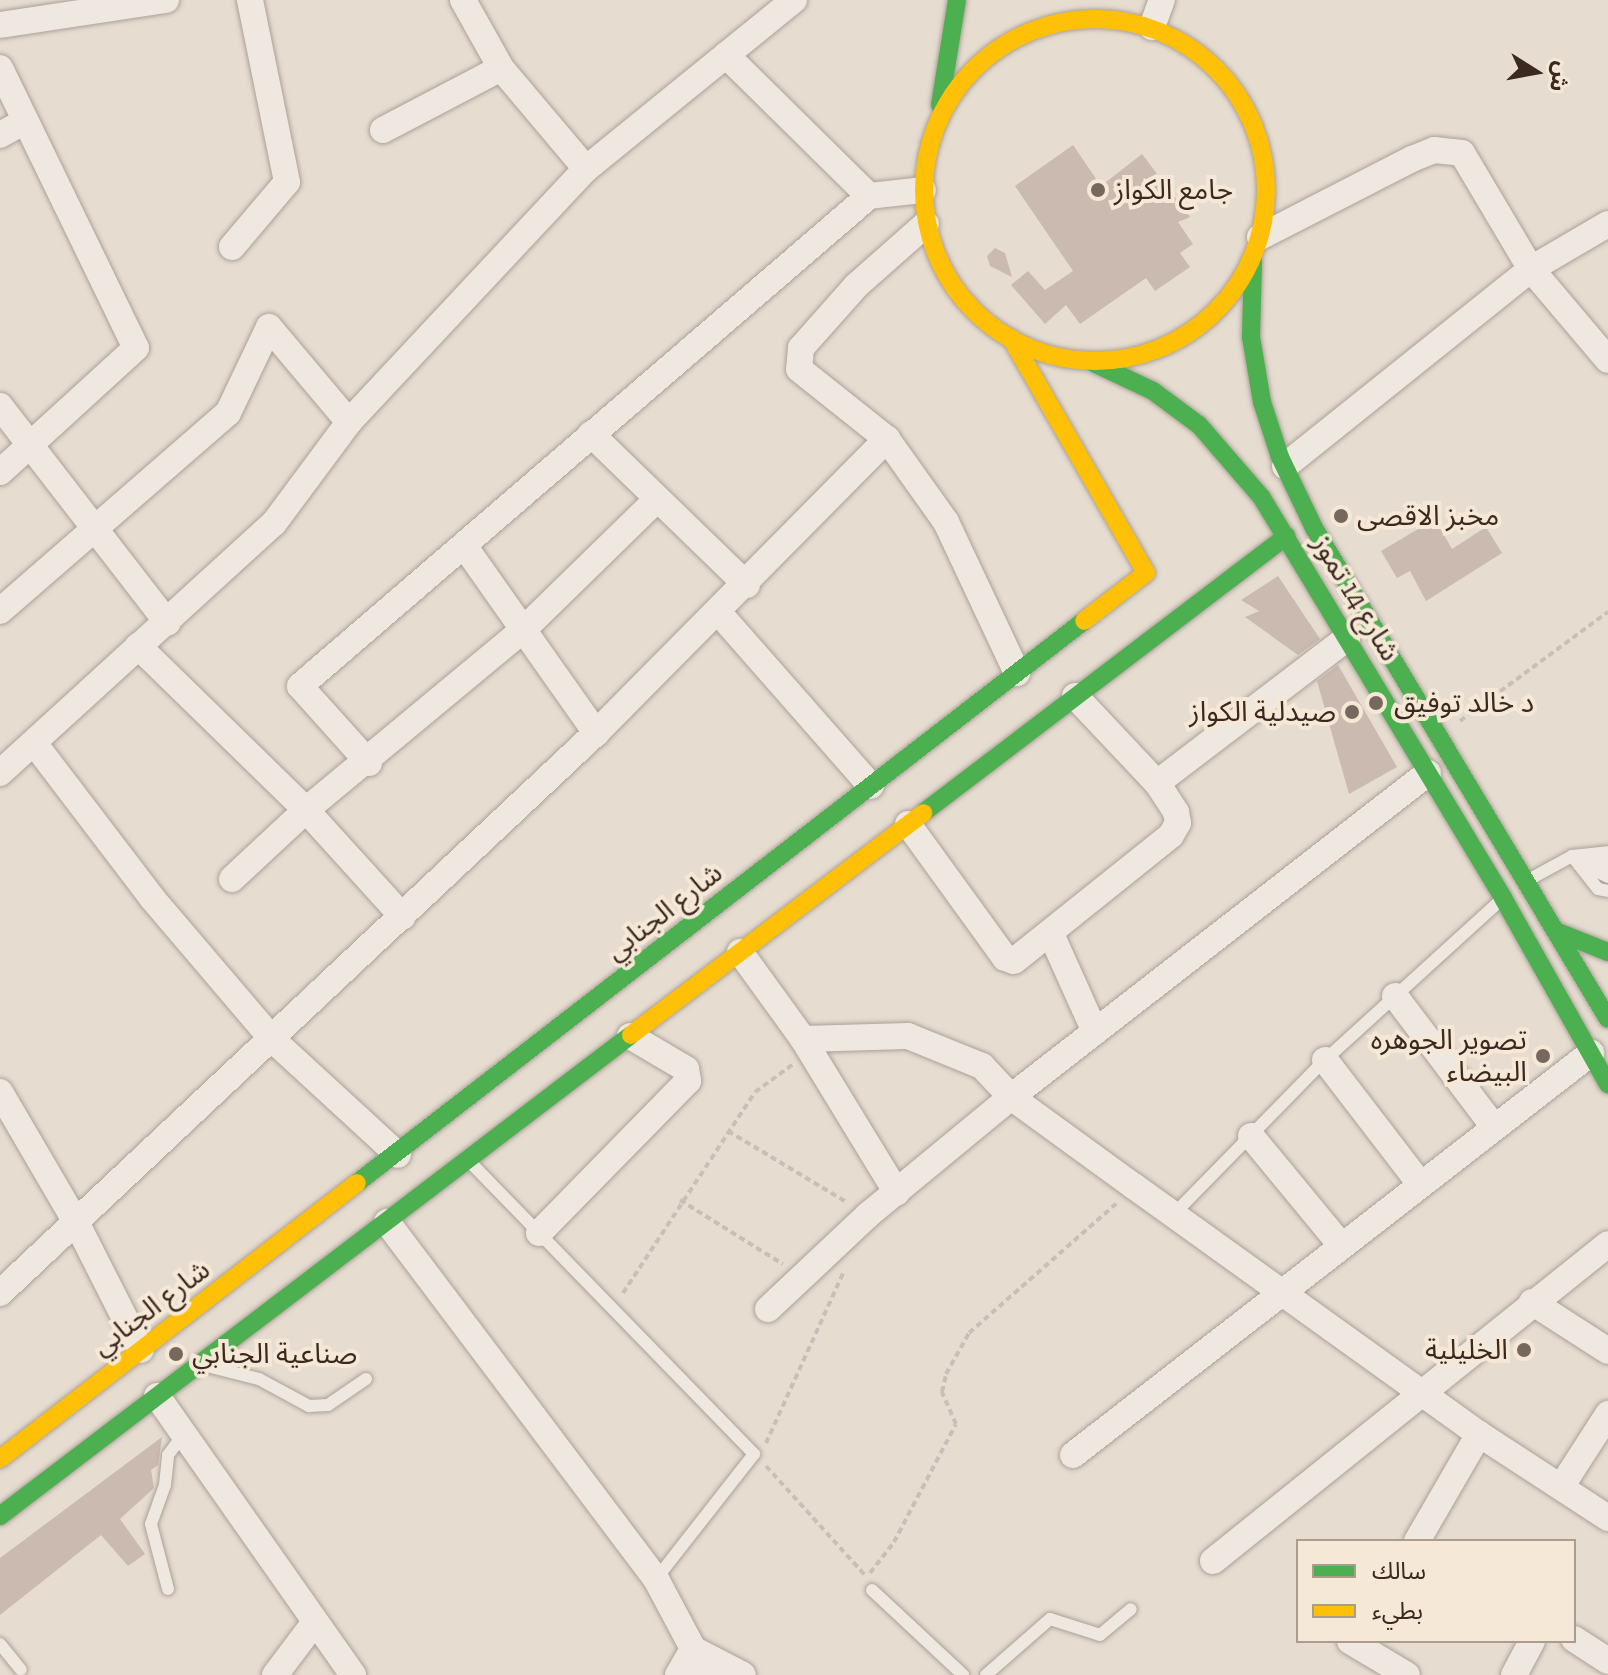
<!DOCTYPE html>
<meta charset="utf-8">
<style>
body{margin:0}
#map{position:relative;width:1608px;height:1675px;overflow:hidden;background:#e6dcd0;font-family:"Zilla Slab","Noto Sans Arabic",serif}
div>[style]{position:absolute}
.building>*{inset:0;background:#cabab0}
.path>*{height:4px;margin-top:-2px;transform-origin:0;background:repeating-linear-gradient(90deg,#c7bfb8 0 6px,transparent 0 10px)}
.roads{filter:drop-shadow(0 0 2px #aba198) drop-shadow(0 0 2px #aba198)}
.lane>*{height:12px;margin:-6px;padding:0 6px;transform-origin:6px;border-radius:6px;background:#eee8e1}
.street>*{height:26px;margin:-13px;padding:0 13px;transform-origin:13px;border-radius:13px;background:#eee8e1}
.fast>*{height:18px;margin:-9px;padding:0 9px;transform-origin:9px;border-radius:9px;background:#4caf50}
.slow>*{height:18px;margin:-9px;padding:0 9px;transform-origin:9px;border-radius:9px;background:#ffc107}
.slow>.ring{margin:-9px;padding:0;box-sizing:content-box;background:none;border:18px solid #ffc107;border-radius:50%}
.dots>*{width:22px;height:22px;translate:-50% -50%;box-sizing:border-box;border:4px solid #f6e8d6;border-radius:50%}
span{translate:-50% -50%;white-space:nowrap;text-align:center;line-height:1.15;-webkit-text-stroke:8px #f6e8d6;paint-order:stroke}
.poi-label{font-size:28px;color:#3b2920}
.left{translate:0 -50%;text-align:left}
.right{translate:-100% -50%;text-align:right}
.street-label{font-size:28px;color:#3b2920}
.legend{position:absolute;left:1296px;top:1539px;width:280px;height:104px;box-sizing:border-box;background:#f6e8d6;border:2px solid #ab9c8d;margin:0;padding:10px 14px;list-style:none;font-size:24px;color:#3b2920}
.legend li{display:flex;align-items:center;gap:16px;height:40px}
.legend b{width:40px;border:2px solid #ab9c8d}
.north{position:absolute;left:1496px;top:32px;width:80px;height:80px;-webkit-text-stroke:6px #f6e8d6;paint-order:stroke;rotate:101deg;font-size:22px;font-weight:700;line-height:32px;text-align:center;color:#3b2920}
.north::after{content:'';display:block;margin:auto;width:28px;height:36px;background:#3b2920;clip-path:polygon(50% 0,100% 100%,50% 72%,0 100%)}
</style>
<div id="map">
<div class="building">
<i style="clip-path:polygon(1073px 145px,1101px 186px,1142px 154px,1190px 217px,1178px 222px,1193px 244px,1180px 253px,1190px 267px,1155px 291px,1146px 278px,1080px 324px,1066px 305px,1045px 324px,1011px 285px,1028px 271px,1045px 290px,1073px 271px,1015px 186px)"></i>
<i style="clip-path:polygon(995px 248px,1005px 253px,1012px 277px,990px 266px,987px 256px)"></i>
<i style="clip-path:polygon(1435px 519px,1452px 549px,1486px 527px,1502px 553px,1426px 601px,1410px 571px,1397px 578px,1381px 551px)"></i>
<i style="clip-path:polygon(1278px 576px,1320px 639px,1298px 655px,1245px 617px,1259px 611px,1241px 600px)"></i>
<i style="clip-path:polygon(1338px 665px,1397px 767px,1349px 794px,1317px 681px)"></i>
<i style="clip-path:polygon(162px 1437px,158px 1465px,151px 1470px,154px 1488px,120px 1519px,145px 1554px,128px 1566px,101px 1535px,0 1615px,0 1558px)"></i>
</div>
<div class="path">
<i style="left:1460px;top:721px;width:184px;rotate:-36.4deg"></i>
<i style="left:728px;top:1131px;width:138px;rotate:31deg"></i>
<i style="left:680px;top:1200px;width:121px;rotate:31.9deg"></i>
<i style="left:623px;top:1293px;width:240px;rotate:-56.7deg"></i>
<i style="left:755px;top:1092px;width:46px;rotate:-36.1deg"></i>
<i style="left:766px;top:1443px;width:187px;rotate:-65.6deg"></i>
<i style="left:766px;top:1466px;width:147px;rotate:47.8deg"></i>
<i style="left:870px;top:1573px;width:39px;rotate:-52deg"></i>
<i style="left:894px;top:1542px;width:133px;rotate:-62.3deg"></i>
<i style="left:956px;top:1424px;width:35px;rotate:-114deg"></i>
<i style="left:942px;top:1392px;width:18px;rotate:-77deg"></i>
<i style="left:946px;top:1374px;width:47px;rotate:-60.7deg"></i>
<i style="left:969px;top:1333px;width:198px;rotate:-41.3deg"></i>
</div>
<div class="roads">
<div class="lane">
<i style="left:1572px;top:856px;width:42px;rotate:51.8deg"></i>
<i style="left:1598px;top:889px;width:10px;rotate:11deg"></i>
<i style="left:1579px;top:858px;width:30px;rotate:12deg"></i>
<i style="left:1587px;top:867px;width:23px;rotate:25deg"></i>
<i style="left:1530px;top:879px;width:48px;rotate:-28.7deg"></i>
<i style="left:1572px;top:856px;width:36px;rotate:-6deg"></i>
<i style="left:471px;top:1163px;width:406px;rotate:45.8deg"></i>
<i style="left:754px;top:1454px;width:159px;rotate:128.1deg"></i>
<i style="left:1173px;top:1215px;width:217px;rotate:-45.6deg"></i>
<i style="left:1325px;top:1060px;width:238px;rotate:-42.3deg"></i>
<i style="left:207px;top:1366px;width:54px;rotate:14deg"></i>
<i style="left:259px;top:1379px;width:57px;rotate:28.4deg"></i>
<i style="left:309px;top:1406px;width:19px;rotate:-3deg"></i>
<i style="left:328px;top:1405px;width:46px;rotate:-34.4deg"></i>
<i style="left:168px;top:1589px;width:67px;rotate:-104.7deg"></i>
<i style="left:151px;top:1524px;width:41px;rotate:-70.3deg"></i>
<i style="left:165px;top:1485px;width:30px;rotate:-84deg"></i>
<i style="left:168px;top:1455px;width:26px;rotate:-53deg"></i>
<i style="left:872px;top:1590px;width:125px;rotate:43deg"></i>
<i style="left:0;top:1644px;width:33px;rotate:51deg"></i>
<i style="left:986px;top:1675px;width:85px;rotate:-41.2deg"></i>
<i style="left:1050px;top:1619px;width:52px;rotate:17.7deg"></i>
<i style="left:1100px;top:1635px;width:40px;rotate:-40deg"></i>
</div>
<div class="street">
<i style="left:463px;top:0;width:78px;rotate:60.8deg"></i>
<i style="left:501px;top:68px;width:132px;rotate:49.9deg"></i>
<i style="left:0;top:25px;width:168px;rotate:-8.6deg"></i>
<i style="left:1152px;top:27px;width:29px;rotate:-70deg"></i>
<i style="left:726px;top:55px;width:201px;rotate:44.6deg"></i>
<i style="left:0;top:68px;width:311px;rotate:64.1deg"></i>
<i style="left:136px;top:348px;width:184px;rotate:137.6deg"></i>
<i style="left:383px;top:130px;width:133px;rotate:-27.7deg"></i>
<i style="left:0;top:135px;width:26px;rotate:-29deg"></i>
<i style="left:926px;top:224px;width:94px;rotate:138.5deg"></i>
<i style="left:856px;top:286px;width:83px;rotate:131.6deg"></i>
<i style="left:801px;top:348px;width:21px;rotate:95deg"></i>
<i style="left:799px;top:369px;width:112px;rotate:38.5deg"></i>
<i style="left:887px;top:439px;width:102px;rotate:54.6deg"></i>
<i style="left:946px;top:522px;width:167px;rotate:64.8deg"></i>
<i style="left:1260px;top:237px;width:171px;rotate:-27.2deg"></i>
<i style="left:1412px;top:159px;width:24px;rotate:-22deg"></i>
<i style="left:1434px;top:150px;width:28px;rotate:6deg"></i>
<i style="left:1462px;top:153px;width:135px;rotate:59.3deg"></i>
<i style="left:1531px;top:269px;width:119px;rotate:49.8deg"></i>
<i style="left:232px;top:247px;width:85px;rotate:-49.8deg"></i>
<i style="left:287px;top:182px;width:186px;rotate:-101.5deg"></i>
<i style="left:0;top:406px;width:274px;rotate:52.3deg"></i>
<i style="left:591px;top:434px;width:217px;rotate:44.1deg"></i>
<i style="left:1285px;top:466px;width:315px;rotate:-38.7deg"></i>
<i style="left:1531px;top:269px;width:89px;rotate:-30.3deg"></i>
<i style="left:465px;top:547px;width:228px;rotate:54.8deg"></i>
<i style="left:0;top:611px;width:302px;rotate:-41deg"></i>
<i style="left:228px;top:413px;width:95px;rotate:-64.5deg"></i>
<i style="left:269px;top:327px;width:124px;rotate:49.9deg"></i>
<i style="left:719px;top:613px;width:230px;rotate:48.7deg"></i>
<i style="left:138px;top:646px;width:235px;rotate:44.3deg"></i>
<i style="left:306px;top:810px;width:144px;rotate:47.8deg"></i>
<i style="left:1075px;top:696px;width:120px;rotate:46.7deg"></i>
<i style="left:1157px;top:783px;width:239px;rotate:-37.3deg"></i>
<i style="left:34px;top:743px;width:195px;rotate:52.7deg"></i>
<i style="left:152px;top:898px;width:185px;rotate:49.6deg"></i>
<i style="left:272px;top:1039px;width:171px;rotate:42.6deg"></i>
<i style="left:369px;top:763px;width:103px;rotate:-131.9deg"></i>
<i style="left:300px;top:686px;width:751px;rotate:-40.73deg"></i>
<i style="left:869px;top:196px;width:54px;rotate:-6.3deg"></i>
<i style="left:0;top:773px;width:371px;rotate:-42.4deg"></i>
<i style="left:274px;top:523px;width:126px;rotate:-53.4deg"></i>
<i style="left:349px;top:422px;width:347px;rotate:-46.9deg"></i>
<i style="left:586px;top:169px;width:268px;rotate:-39.1deg"></i>
<i style="left:908px;top:824px;width:165px;rotate:54.1deg"></i>
<i style="left:1005px;top:958px;width:9px;rotate:18deg"></i>
<i style="left:1014px;top:961px;width:201px;rotate:-38.7deg"></i>
<i style="left:1171px;top:835px;width:14px;rotate:-60deg"></i>
<i style="left:1178px;top:823px;width:11px;rotate:-100deg"></i>
<i style="left:1176px;top:812px;width:35px;rotate:-123deg"></i>
<i style="left:232px;top:879px;width:101px;rotate:-43deg"></i>
<i style="left:306px;top:810px;width:283px;rotate:-39.7deg"></i>
<i style="left:524px;top:629px;width:185px;rotate:-44.3deg"></i>
<i style="left:1051px;top:934px;width:107px;rotate:65.8deg"></i>
<i style="left:740px;top:952px;width:107px;rotate:54.1deg"></i>
<i style="left:803px;top:1039px;width:180px;rotate:58.6deg"></i>
<i style="left:1395px;top:996px;width:164px;rotate:52.9deg"></i>
<i style="left:803px;top:1039px;width:105px;rotate:-1.6deg"></i>
<i style="left:908px;top:1036px;width:80px;rotate:22.1deg"></i>
<i style="left:982px;top:1066px;width:42px;rotate:46.9deg"></i>
<i style="left:1011px;top:1097px;width:153px;rotate:36deg"></i>
<i style="left:1135px;top:1187px;width:423px;rotate:35.7deg"></i>
<i style="left:1479px;top:1434px;width:154px;rotate:33.1deg"></i>
<i style="left:1325px;top:1060px;width:156px;rotate:52.5deg"></i>
<i style="left:0;top:1092px;width:153px;rotate:59.7deg"></i>
<i style="left:77px;top:1224px;width:141px;rotate:63.1deg"></i>
<i style="left:1251px;top:1136px;width:140px;rotate:50.5deg"></i>
<i style="left:387px;top:1222px;width:447px;rotate:53deg"></i>
<i style="left:656px;top:1579px;width:109px;rotate:62deg"></i>
<i style="left:539px;top:1233px;width:213px;rotate:-45.6deg"></i>
<i style="left:688px;top:1081px;width:12px;rotate:-99deg"></i>
<i style="left:686px;top:1069px;width:65px;rotate:-149.5deg"></i>
<i style="left:0;top:1293px;width:818px;rotate:-43.22deg"></i>
<i style="left:596px;top:733px;width:414px;rotate:-45.3deg"></i>
<i style="left:1532px;top:1302px;width:90px;rotate:32.8deg"></i>
<i style="left:768px;top:1309px;width:137px;rotate:-43.2deg"></i>
<i style="left:868px;top:1215px;width:185px;rotate:-39.5deg"></i>
<i style="left:1011px;top:1097px;width:528px;rotate:-37.85deg"></i>
<i style="left:157px;top:1396px;width:341px;rotate:54.9deg"></i>
<i style="left:1073px;top:1455px;width:656px;rotate:-37.81deg"></i>
<i style="left:1561px;top:1487px;width:87px;rotate:-57.2deg"></i>
<i style="left:1417px;top:1541px;width:124px;rotate:-59.9deg"></i>
<i style="left:1213px;top:1561px;width:506px;rotate:-38.75deg"></i>
<i style="left:1574px;top:1639px;width:40px;rotate:32.9deg"></i>
<i style="left:1350px;top:1641px;width:66px;rotate:30.8deg"></i>
<i style="left:275px;top:1675px;width:66px;rotate:-53deg"></i>
<i style="left:678px;top:1675px;width:30px;rotate:-60deg"></i>
<i style="left:693px;top:1649px;width:56px;rotate:27.5deg"></i>
<i style="left:1514px;top:1675px;width:38px;rotate:-62deg"></i>
</div>
<div class="fast">
<i style="left:940px;top:105px;width:106px;rotate:-80.8deg"></i>
<i style="left:1253px;top:261px;width:76px;rotate:91.5deg"></i>
<i style="left:1251px;top:337px;width:66px;rotate:80.4deg"></i>
<i style="left:1262px;top:402px;width:58px;rotate:71.9deg"></i>
<i style="left:1280px;top:457px;width:79px;rotate:64.4deg"></i>
<i style="left:1314px;top:528px;width:572px;rotate:59.09deg"></i>
<i style="left:1094px;top:363px;width:65px;rotate:25.4deg"></i>
<i style="left:1153px;top:391px;width:57px;rotate:36.5deg"></i>
<i style="left:1199px;top:425px;width:96px;rotate:49.2deg"></i>
<i style="left:1262px;top:498px;width:467px;rotate:58.9deg"></i>
<i style="left:1503px;top:898px;width:214px;rotate:60.6deg"></i>
<i style="left:923px;top:813px;width:457px;rotate:-37.3deg"></i>
<i style="left:1558px;top:932px;width:54px;rotate:21.8deg"></i>
<i style="left:357px;top:1183px;width:919px;rotate:-37.71deg"></i>
<i style="left:0;top:1516px;width:793px;rotate:-37.32deg"></i>
</div>
<div class="slow">
<i class="ring" style="left:924px;top:19px;width:324px;height:324px"></i>
<i style="left:1011px;top:338px;width:271px;rotate:60.1deg"></i>
<i style="left:1146px;top:573px;width:78px;rotate:142.3deg"></i>
<i style="left:631px;top:1035px;width:367px;rotate:-37.2deg"></i>
<i style="left:0;top:1459px;width:451px;rotate:-37.7deg"></i>
</div>
</div>
<div class="dots">
<i style="left:1098px;top:190px;background:#77685e"></i>
<i style="left:1341px;top:516px;background:#77685e"></i>
<i style="left:1376px;top:703px;background:#77685e"></i>
<i style="left:1352px;top:712px;background:#77685e"></i>
<i style="left:1543px;top:1056px;background:#77685e"></i>
<i style="left:1524px;top:1350px;background:#77685e"></i>
<i style="left:176px;top:1354px;background:#77685e"></i>
</div>
<div class="poi-label">
<span class="left" style="left:1114px;top:190px">جامع الكواز</span>
<span class="left" style="left:1357px;top:516px">مخبز الاقصى</span>
<span class="left" style="left:1394px;top:703px">د خالد توفيق</span>
<span class="right" style="left:1336px;top:712px">صيدلية الكواز</span>
<span class="right" style="left:1527px;top:1056px">تصوير الجوهره<br>البيضاء</span>
<span class="right" style="left:1508px;top:1350px">الخليلية</span>
<span class="left" style="left:192px;top:1354px">صناعية الجنابي</span>
</div>
<div class="street-label">
<span style="left:1356px;top:598px;rotate:59deg">شارع 14 تموز</span>
<span style="left:664px;top:912px;rotate:-38deg">شارع الجنابي</span>
<span style="left:151px;top:1308px;rotate:-37deg">شارع الجنابي</span>
</div>
<ul class="legend">
<li><b style="height:10px;background:#4caf50"></b>سالك</li>
<li><b style="height:10px;background:#ffc107"></b>بطيء</li>
</ul>
<div class="north">ش</div>
</div>
